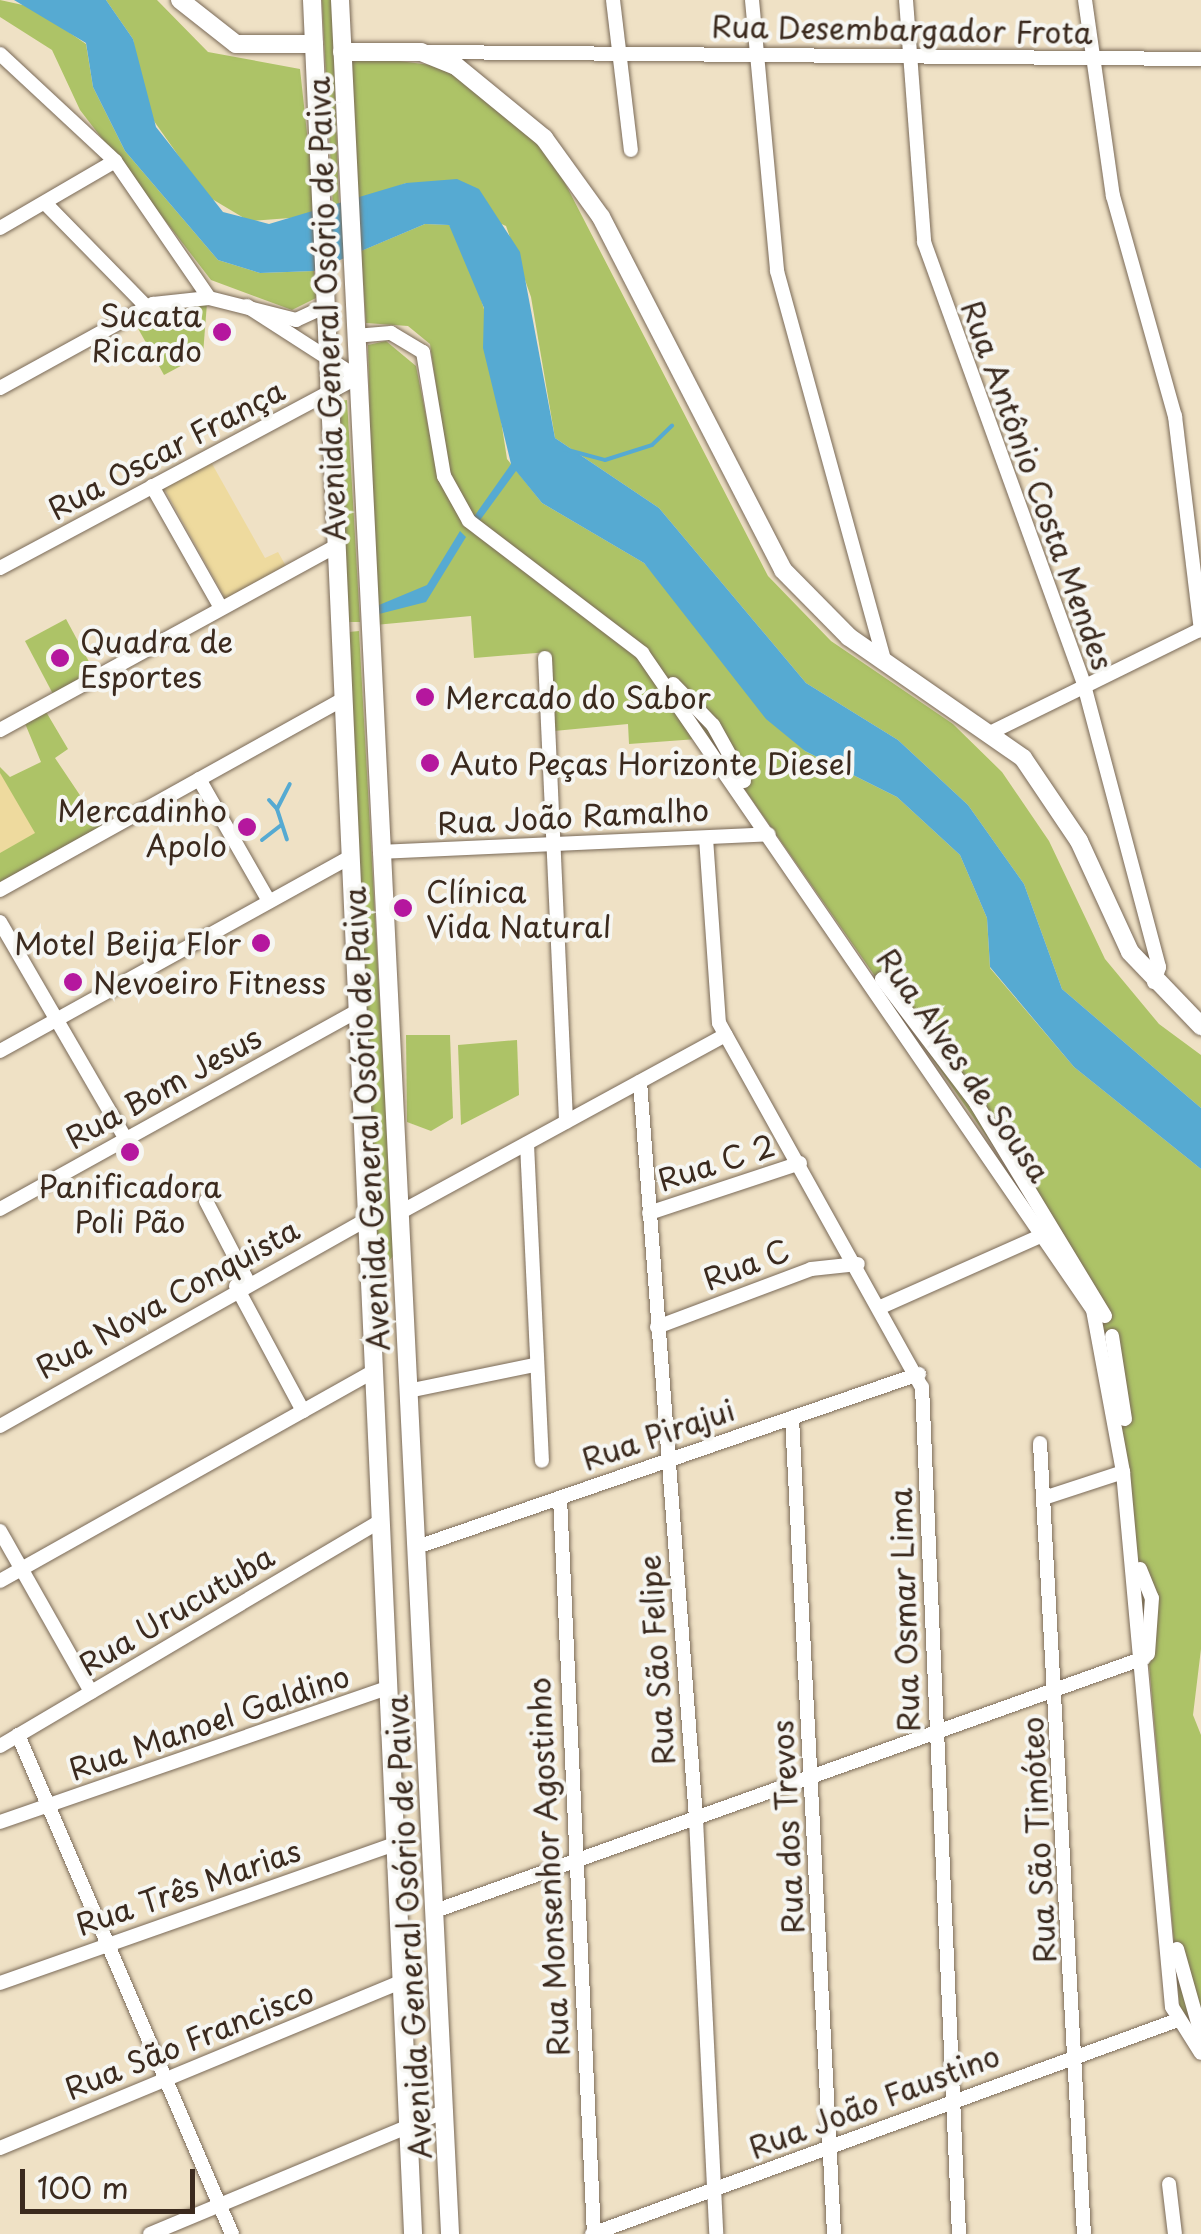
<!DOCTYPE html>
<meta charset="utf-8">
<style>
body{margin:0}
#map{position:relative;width:1201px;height:2234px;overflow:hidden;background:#efe1c5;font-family:"Playpen Sans",sans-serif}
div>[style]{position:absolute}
.green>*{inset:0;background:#adc367}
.sand>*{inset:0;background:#eeda9e}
.water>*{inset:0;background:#56aad2}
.stream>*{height:4px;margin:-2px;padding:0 2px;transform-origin:2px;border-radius:2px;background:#56aad2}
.roads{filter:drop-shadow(0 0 2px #7a6a58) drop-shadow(0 0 2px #7a6a58)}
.minor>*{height:14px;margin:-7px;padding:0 7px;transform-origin:7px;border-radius:7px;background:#fff}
.major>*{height:18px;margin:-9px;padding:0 9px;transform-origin:9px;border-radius:9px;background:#fff}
.dots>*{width:28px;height:28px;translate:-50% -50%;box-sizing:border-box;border:5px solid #f6f6f2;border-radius:50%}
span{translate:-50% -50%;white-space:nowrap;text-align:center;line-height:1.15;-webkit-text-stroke:8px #f6f6f2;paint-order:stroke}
.street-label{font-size:30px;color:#3b2a1e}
.poi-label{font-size:30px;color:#3b2a1e}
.right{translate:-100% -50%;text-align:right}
.left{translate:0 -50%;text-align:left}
.scale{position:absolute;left:20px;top:2169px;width:175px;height:45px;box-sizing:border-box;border:5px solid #3b2a1e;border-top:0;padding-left:12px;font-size:30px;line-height:35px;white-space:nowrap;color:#3b2a1e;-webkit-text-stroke:8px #f6f6f2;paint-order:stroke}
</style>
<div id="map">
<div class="green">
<i style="clip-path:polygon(0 0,32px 7px,86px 44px,93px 87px,125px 151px,218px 260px,260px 273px,314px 271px,316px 298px,292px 310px,211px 280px,80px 110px,52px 50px,0 17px)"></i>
<i style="clip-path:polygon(106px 0,157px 0,208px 52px,300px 69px,316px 216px,249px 221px,207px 196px,144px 107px,133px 39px)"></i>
<i style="clip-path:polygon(322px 0,332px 0,339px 207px,333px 208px)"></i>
<i style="clip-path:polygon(351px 55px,455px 68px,551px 156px,768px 576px,831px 641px,953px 724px,1002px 772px,1049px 841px,1105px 959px,1159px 1024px,1201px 1055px,1201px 1108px,1062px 989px,1024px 884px,968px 805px,898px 740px,806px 683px,659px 508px,555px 438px,531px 297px,506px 226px,406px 183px,358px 202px)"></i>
<i style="clip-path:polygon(425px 224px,449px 225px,462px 239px,484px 309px,507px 459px,542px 503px,644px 563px,805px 751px,897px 797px,960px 855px,987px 918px,990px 968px,1074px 1067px,1201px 1169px,1201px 1649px,1193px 1715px,1201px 1735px,1201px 2044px,1181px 2021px,1147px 1641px,1098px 1311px,1063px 1246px,656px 662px,473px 518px,449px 475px,430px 344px,408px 326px,366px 323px,361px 251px)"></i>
<i style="clip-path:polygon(207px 303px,203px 354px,164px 375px,135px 323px)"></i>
<i style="clip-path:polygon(386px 341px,416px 366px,438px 476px,466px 525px,630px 648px,697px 739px,629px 744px,628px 724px,554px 731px,549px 652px,474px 658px,471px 616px,375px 625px,368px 345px)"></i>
<i style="clip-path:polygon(347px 400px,360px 622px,345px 622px,340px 401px)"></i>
<i style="clip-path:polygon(66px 619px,94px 671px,53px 694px,25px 641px)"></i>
<i style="clip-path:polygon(359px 631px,394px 1255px,388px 1262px,373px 1254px,349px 632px)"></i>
<i style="clip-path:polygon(45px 710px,68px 749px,55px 758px,102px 828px,0 885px,0 767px,10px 777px,41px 762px,24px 721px)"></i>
<i style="clip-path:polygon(406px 1035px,450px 1035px,453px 1118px,431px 1131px,407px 1122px)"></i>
<i style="clip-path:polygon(517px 1040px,519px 1095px,461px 1125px,458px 1045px)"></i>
</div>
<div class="sand">
<i style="clip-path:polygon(211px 462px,265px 558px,278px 552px,286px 566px,226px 600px,164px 488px)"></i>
<i style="clip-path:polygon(0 773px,35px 833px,0 853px)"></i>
</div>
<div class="water">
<i style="clip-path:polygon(14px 0,106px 0,133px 39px,156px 127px,223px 212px,269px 224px,406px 183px,457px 179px,479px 189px,520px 252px,555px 438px,659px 508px,806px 683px,898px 740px,968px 805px,1024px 884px,1062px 989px,1201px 1108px,1201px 1169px,1074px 1067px,990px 967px,987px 918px,960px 855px,897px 797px,805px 751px,766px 719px,644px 563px,542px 503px,516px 471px,478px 523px,473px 518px,511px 464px,483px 348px,484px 308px,449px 225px,425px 224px,314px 271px,260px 273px,218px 260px,125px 151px,93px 87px,86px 43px)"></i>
<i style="clip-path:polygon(460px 531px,466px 537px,426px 602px,379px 614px,379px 605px,427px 585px)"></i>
</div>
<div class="stream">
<i style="left:564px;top:449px;width:42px;rotate:15deg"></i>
<i style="left:605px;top:460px;width:49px;rotate:-17.7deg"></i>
<i style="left:652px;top:445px;width:28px;rotate:-44deg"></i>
<i style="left:269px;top:800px;width:12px;rotate:48deg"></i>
<i style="left:277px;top:809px;width:28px;rotate:-63deg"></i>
<i style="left:277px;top:809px;width:32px;rotate:72deg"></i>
<i style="left:262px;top:840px;width:24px;rotate:-38deg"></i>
</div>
<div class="roads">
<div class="minor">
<i style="left:613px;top:0;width:151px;rotate:83.2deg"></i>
<i style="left:752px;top:0;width:272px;rotate:84.7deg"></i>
<i style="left:777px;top:271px;width:403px;rotate:74.6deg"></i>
<i style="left:906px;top:0;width:243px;rotate:85.7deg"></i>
<i style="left:924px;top:242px;width:471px;rotate:70.1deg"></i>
<i style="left:1084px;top:685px;width:292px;rotate:75.1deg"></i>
<i style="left:1159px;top:967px;width:16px;rotate:108deg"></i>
<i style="left:1085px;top:0;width:198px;rotate:81.9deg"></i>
<i style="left:1113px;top:196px;width:229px;rotate:74.3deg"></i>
<i style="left:1175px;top:416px;width:216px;rotate:83.1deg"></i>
<i style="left:427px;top:52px;width:774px;rotate:0.52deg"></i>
<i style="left:0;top:54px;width:157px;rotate:42.9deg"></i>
<i style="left:115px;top:161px;width:166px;rotate:55.5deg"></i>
<i style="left:45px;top:203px;width:146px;rotate:45.6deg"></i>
<i style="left:0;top:228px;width:133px;rotate:-30.2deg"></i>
<i style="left:355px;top:336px;width:36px;rotate:-5deg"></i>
<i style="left:391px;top:333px;width:37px;rotate:31deg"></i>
<i style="left:423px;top:352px;width:126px;rotate:80.4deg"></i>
<i style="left:444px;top:476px;width:51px;rotate:60.9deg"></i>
<i style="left:469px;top:521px;width:218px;rotate:37.3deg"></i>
<i style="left:642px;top:653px;width:797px;rotate:55.53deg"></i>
<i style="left:1093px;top:1310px;width:165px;rotate:79.5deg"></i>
<i style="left:1123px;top:1472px;width:537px;rotate:84.77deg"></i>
<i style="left:1172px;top:2007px;width:54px;rotate:57.8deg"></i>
<i style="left:0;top:388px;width:175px;rotate:-28.8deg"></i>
<i style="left:153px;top:304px;width:56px;rotate:-6.1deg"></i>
<i style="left:209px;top:298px;width:90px;rotate:14.2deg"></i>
<i style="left:296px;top:320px;width:33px;rotate:-25deg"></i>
<i style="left:152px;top:486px;width:140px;rotate:60.5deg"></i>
<i style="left:0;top:568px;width:405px;rotate:-28.1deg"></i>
<i style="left:357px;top:377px;width:131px;rotate:-147.2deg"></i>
<i style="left:545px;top:658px;width:464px;rotate:87.4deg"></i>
<i style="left:673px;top:684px;width:57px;rotate:45.7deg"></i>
<i style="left:713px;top:725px;width:64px;rotate:61deg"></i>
<i style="left:0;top:730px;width:383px;rotate:-28.7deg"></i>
<i style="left:992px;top:732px;width:233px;rotate:-26.2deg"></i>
<i style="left:199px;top:779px;width:141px;rotate:60.2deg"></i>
<i style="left:706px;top:838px;width:185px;rotate:86deg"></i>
<i style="left:719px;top:1023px;width:417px;rotate:60.9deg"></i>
<i style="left:922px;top:1387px;width:848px;rotate:87.5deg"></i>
<i style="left:380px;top:852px;width:389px;rotate:-2.6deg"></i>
<i style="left:0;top:890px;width:388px;rotate:-29.1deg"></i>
<i style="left:0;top:922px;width:251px;rotate:59.9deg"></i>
<i style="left:882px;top:979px;width:156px;rotate:52.8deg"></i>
<i style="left:976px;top:1103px;width:249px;rotate:58.8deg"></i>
<i style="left:0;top:1051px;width:396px;rotate:-29deg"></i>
<i style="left:640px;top:1082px;width:739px;rotate:85.65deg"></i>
<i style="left:696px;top:1819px;width:415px;rotate:87.2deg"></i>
<i style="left:527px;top:1144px;width:317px;rotate:87.3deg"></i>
<i style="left:206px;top:1201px;width:89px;rotate:62.6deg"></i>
<i style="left:0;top:1209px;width:405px;rotate:-29deg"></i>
<i style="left:399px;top:1213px;width:372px;rotate:-28.6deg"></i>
<i style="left:649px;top:1213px;width:159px;rotate:-18.3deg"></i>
<i style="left:236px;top:1286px;width:142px;rotate:61.8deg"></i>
<i style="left:883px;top:1306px;width:180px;rotate:-24deg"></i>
<i style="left:657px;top:1327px;width:165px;rotate:-20.6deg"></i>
<i style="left:811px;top:1269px;width:47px;rotate:-6.1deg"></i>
<i style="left:1112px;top:1336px;width:84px;rotate:81.1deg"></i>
<i style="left:408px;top:1391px;width:130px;rotate:-11.6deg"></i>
<i style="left:792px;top:1418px;width:817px;rotate:87.05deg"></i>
<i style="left:0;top:1426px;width:418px;rotate:-29.4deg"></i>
<i style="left:1040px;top:1443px;width:792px;rotate:86.82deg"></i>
<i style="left:1047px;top:1497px;width:80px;rotate:-18.2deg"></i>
<i style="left:560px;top:1498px;width:737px;rotate:87.36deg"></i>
<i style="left:0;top:1531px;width:185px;rotate:60.5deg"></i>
<i style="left:417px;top:1547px;width:531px;rotate:-19.02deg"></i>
<i style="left:1140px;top:1569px;width:31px;rotate:68deg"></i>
<i style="left:1152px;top:1598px;width:56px;rotate:94.1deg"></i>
<i style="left:0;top:1581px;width:427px;rotate:-29.3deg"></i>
<i style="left:18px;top:1735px;width:543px;rotate:66.79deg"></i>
<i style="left:0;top:1746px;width:442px;rotate:-30.6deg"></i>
<i style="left:0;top:1822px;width:410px;rotate:-19.1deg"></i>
<i style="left:435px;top:1911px;width:753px;rotate:-19.64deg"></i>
<i style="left:1177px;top:1949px;width:88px;rotate:74.2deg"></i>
<i style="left:0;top:1983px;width:419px;rotate:-19.4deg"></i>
<i style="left:0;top:2148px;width:431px;rotate:-22.5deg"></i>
<i style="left:1169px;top:2184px;width:50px;rotate:83.2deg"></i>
<i style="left:150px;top:2234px;width:320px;rotate:-22.6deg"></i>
<i style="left:592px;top:2234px;width:621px;rotate:-20.07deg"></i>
</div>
<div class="major">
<i style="left:180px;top:0;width:71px;rotate:38.2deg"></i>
<i style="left:236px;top:44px;width:78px"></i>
<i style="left:312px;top:0;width:2236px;rotate:87.41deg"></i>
<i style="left:340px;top:0;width:2237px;rotate:87.18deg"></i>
<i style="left:342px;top:52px;width:79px"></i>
<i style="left:421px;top:52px;width:38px;rotate:22deg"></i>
<i style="left:456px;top:66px;width:114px;rotate:39.3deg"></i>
<i style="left:544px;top:138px;width:97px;rotate:54.2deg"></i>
<i style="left:601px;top:217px;width:397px;rotate:62.7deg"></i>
<i style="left:783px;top:570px;width:94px;rotate:45.4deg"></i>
<i style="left:849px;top:637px;width:212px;rotate:34.8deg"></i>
<i style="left:1023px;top:758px;width:100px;rotate:56deg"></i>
<i style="left:1079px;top:841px;width:122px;rotate:65.3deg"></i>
<i style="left:1130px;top:952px;width:103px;rotate:46.2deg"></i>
</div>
</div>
<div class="dots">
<i style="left:222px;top:332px;background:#b5179e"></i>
<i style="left:60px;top:658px;background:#b5179e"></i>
<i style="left:425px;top:697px;background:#b5179e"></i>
<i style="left:430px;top:763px;background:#b5179e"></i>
<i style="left:247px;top:827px;background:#b5179e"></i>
<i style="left:403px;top:908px;background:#b5179e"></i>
<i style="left:261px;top:943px;background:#b5179e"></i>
<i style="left:73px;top:982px;background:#b5179e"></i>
<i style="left:130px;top:1152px;background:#b5179e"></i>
</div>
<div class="street-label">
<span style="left:902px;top:29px;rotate:1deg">Rua Desembargador Frota</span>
<span style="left:326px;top:309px;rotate:-92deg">Avenida General Osório de Paiva</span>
<span style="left:166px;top:449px;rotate:-28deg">Rua Oscar França</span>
<span style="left:1038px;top:485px;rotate:70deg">Rua Antônio Costa Mendes</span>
<span style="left:573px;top:816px;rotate:-3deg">Rua João Ramalho</span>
<span style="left:964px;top:1065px;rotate:55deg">Rua Alves de Sousa</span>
<span style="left:163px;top:1087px;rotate:-29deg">Rua Bom Jesus</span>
<span style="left:366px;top:1119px;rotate:-93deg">Avenida General Osório de Paiva</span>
<span style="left:716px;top:1162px;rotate:-18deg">Rua C 2</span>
<span style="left:746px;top:1264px;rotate:-21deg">Rua C</span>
<span style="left:167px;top:1298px;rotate:-29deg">Rua Nova Conquista</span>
<span style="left:658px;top:1434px;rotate:-19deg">Rua Pirajui</span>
<span style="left:176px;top:1610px;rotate:-31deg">Rua Urucutuba</span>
<span style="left:904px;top:1610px;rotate:-92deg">Rua Osmar Lima</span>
<span style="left:656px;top:1660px;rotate:-94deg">Rua São Felipe</span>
<span style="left:209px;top:1722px;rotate:-19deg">Rua Manoel Galdino</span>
<span style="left:787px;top:1827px;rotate:-93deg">Rua dos Trevos</span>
<span style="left:1038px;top:1840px;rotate:-93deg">Rua São Timóteo</span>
<span style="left:548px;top:1867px;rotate:-93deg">Rua Monsenhor Agostinho</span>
<span style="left:188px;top:1887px;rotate:-19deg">Rua Três Marias</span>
<span style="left:408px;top:1927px;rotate:-93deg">Avenida General Osório de Paiva</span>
<span style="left:189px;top:2040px;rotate:-22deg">Rua São Francisco</span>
<span style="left:874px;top:2101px;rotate:-21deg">Rua João Faustino</span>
</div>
<div class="poi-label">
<span class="right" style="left:202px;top:332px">Sucata<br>Ricardo</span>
<span class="left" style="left:80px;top:658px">Quadra de<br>Esportes</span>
<span class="left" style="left:445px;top:697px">Mercado do Sabor</span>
<span class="left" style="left:450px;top:763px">Auto Peças Horizonte Diesel</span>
<span class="right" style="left:227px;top:827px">Mercadinho<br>Apolo</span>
<span class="left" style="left:426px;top:908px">Clínica<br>Vida Natural</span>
<span class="right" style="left:241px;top:943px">Motel Beija Flor</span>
<span class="left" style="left:93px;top:982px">Nevoeiro Fitness</span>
<span style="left:130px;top:1203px">Panificadora<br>Poli Pão</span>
</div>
<div class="scale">100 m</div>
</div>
